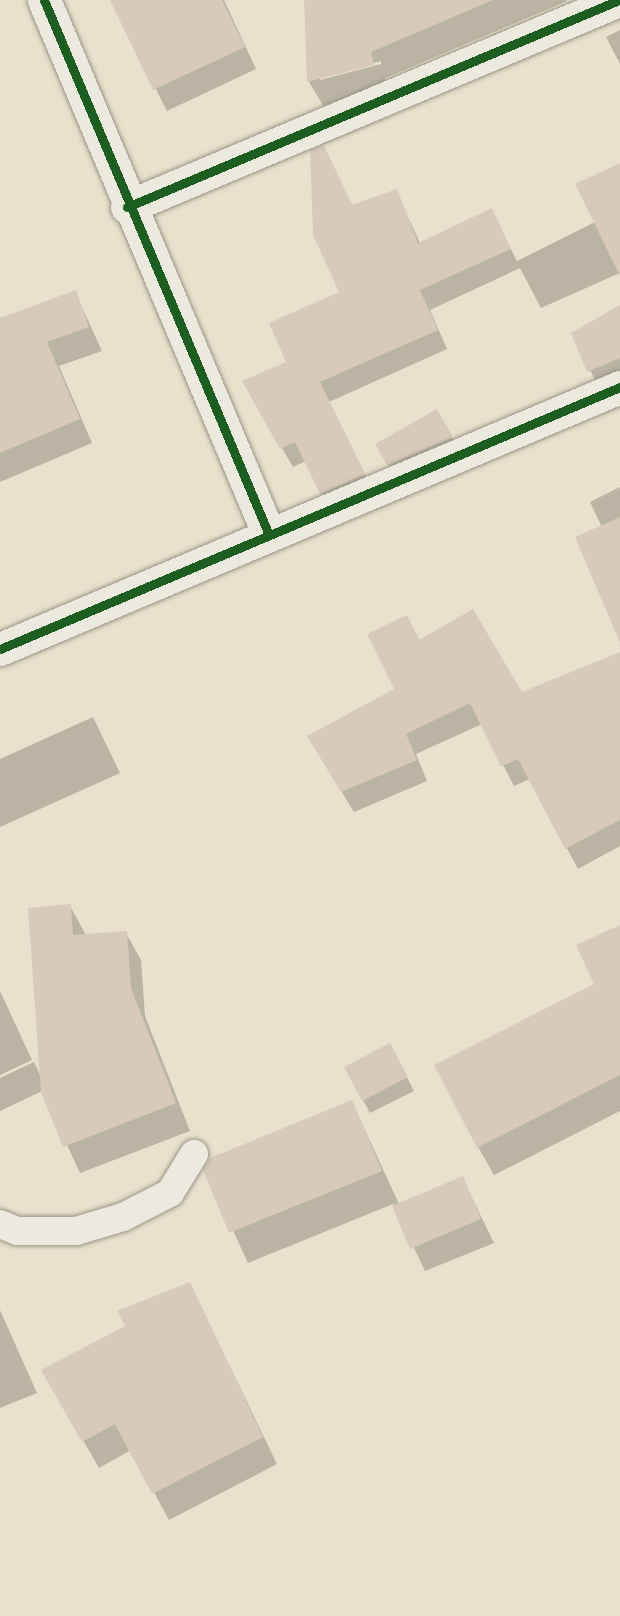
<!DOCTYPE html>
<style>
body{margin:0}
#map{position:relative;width:620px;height:1616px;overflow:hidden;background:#e8e1cc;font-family:"Old Standard TT",serif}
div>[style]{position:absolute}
.shadow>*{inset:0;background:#0003}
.building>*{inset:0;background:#d7caba}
.roads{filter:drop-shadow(0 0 2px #9c9689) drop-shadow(0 0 2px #9c9689)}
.lane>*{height:28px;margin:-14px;padding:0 14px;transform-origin:14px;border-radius:14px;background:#ece9de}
.street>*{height:33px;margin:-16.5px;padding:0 16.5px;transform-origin:16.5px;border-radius:16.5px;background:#ece9de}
.cycleway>*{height:9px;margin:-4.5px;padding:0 4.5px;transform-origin:4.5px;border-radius:4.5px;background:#1b5e20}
span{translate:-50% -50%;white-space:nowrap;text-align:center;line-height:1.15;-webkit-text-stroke:5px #f8efd6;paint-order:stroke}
</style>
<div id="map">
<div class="shadow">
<i style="clip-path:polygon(110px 0,224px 0,256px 69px,167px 111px)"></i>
<i style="clip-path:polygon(evenodd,306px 0,566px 0,567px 1px,385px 78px,387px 90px,324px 107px,309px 82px,306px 0,381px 61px,381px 64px,320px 80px,320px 77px,381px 61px)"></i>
<i style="clip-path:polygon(620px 30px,620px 64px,606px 37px)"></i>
<i style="clip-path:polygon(323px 146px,353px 207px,396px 191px,420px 243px,491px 210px,517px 261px,595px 222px,620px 164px,620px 273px,541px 308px,520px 268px,430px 310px,447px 349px,329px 402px,375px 494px,332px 512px,306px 461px,293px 467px,244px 382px,288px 362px,341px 293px)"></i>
<i style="clip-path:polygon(75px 292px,102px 351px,59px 366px,92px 443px,0 482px,0 320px)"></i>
<i style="clip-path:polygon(620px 306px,620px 382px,600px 391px,573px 333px)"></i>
<i style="clip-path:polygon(450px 434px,465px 461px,402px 488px,377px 444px)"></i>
<i style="clip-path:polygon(620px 487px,620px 640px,602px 527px,590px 502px)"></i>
<i style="clip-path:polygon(407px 617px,420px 641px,521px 694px,620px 653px,620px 846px,578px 869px,530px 779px,514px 786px,482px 724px,416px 754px,427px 781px,354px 812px,320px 756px,396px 690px)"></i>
<i style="clip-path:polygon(93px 717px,120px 773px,0 827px,0 759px)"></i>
<i style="clip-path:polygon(70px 906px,86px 935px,126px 933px,141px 960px,145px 1016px,190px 1131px,80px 1173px,42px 1091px,0 1111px,0 1078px,34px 1062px,42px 1079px)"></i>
<i style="clip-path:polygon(620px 927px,620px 1111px,494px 1175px,478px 1147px,596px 985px)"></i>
<i style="clip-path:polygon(0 991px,32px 1060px,0 1075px)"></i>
<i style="clip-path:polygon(397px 1058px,414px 1091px,370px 1113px,363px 1100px)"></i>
<i style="clip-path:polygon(352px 1102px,399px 1204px,462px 1177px,494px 1243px,425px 1271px,393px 1204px,248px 1263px,205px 1170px)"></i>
<i style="clip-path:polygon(190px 1284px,277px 1464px,169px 1520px,131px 1450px,99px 1468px,43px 1371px,127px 1327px)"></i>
<i style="clip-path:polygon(0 1310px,37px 1393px,0 1408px)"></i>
</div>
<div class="building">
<i style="clip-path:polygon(110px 0,222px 0,245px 47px,153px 90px)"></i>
<i style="clip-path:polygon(304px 0,493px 0,371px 52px,374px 65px,307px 82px)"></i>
<i style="clip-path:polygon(324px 145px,352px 205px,397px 189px,418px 243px,492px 208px,511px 249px,420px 290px,438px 330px,320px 382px,365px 474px,320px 494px,295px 442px,280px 449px,242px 381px,286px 362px,269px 323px,339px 292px,313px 235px,310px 150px)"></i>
<i style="clip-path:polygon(620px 163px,620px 276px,575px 184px)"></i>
<i style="clip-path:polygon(76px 290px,89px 327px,47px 342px,80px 419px,0 453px,0 318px)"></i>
<i style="clip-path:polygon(620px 305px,620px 358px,587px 372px,571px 333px)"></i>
<i style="clip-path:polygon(437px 409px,453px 437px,387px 465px,375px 444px)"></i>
<i style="clip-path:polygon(620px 517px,620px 643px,575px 537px)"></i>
<i style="clip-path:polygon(473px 609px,522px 692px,620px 652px,620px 820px,565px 849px,518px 759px,501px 767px,470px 703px,406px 734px,417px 760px,341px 792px,307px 736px,394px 689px,367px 634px,407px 615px,419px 640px)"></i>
<i style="clip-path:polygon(71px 904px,73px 935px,127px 931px,131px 988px,176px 1103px,63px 1147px,41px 1092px,28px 908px)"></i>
<i style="clip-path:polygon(620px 925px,620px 1075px,477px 1148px,434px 1065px,594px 984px,576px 945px)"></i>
<i style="clip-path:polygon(390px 1043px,408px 1077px,362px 1101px,344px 1067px)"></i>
<i style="clip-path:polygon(352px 1100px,382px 1171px,229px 1233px,203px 1170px,210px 1158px)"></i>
<i style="clip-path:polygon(463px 1176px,481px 1219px,410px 1249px,392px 1206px)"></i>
<i style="clip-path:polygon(190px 1282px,263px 1437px,152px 1494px,115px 1424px,82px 1442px,41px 1370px,125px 1326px,117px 1311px)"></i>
</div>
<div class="roads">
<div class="lane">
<i style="left:0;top:1224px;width:18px;rotate:22deg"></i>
<i style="left:17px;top:1231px;width:59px"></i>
<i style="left:76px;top:1231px;width:49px;rotate:-16.6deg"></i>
<i style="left:123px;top:1217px;width:53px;rotate:-27.1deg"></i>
<i style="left:170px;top:1193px;width:46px;rotate:-58.4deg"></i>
</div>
<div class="street">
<i style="left:44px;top:0;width:580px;rotate:67.19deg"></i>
<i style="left:127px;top:207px;width:534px;rotate:-22.82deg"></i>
<i style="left:0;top:649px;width:673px;rotate:-22.91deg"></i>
</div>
</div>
<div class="cycleway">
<i style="left:44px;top:0;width:580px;rotate:67.19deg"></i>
<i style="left:127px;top:207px;width:534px;rotate:-22.82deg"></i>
<i style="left:0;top:649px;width:673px;rotate:-22.91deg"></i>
</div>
</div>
